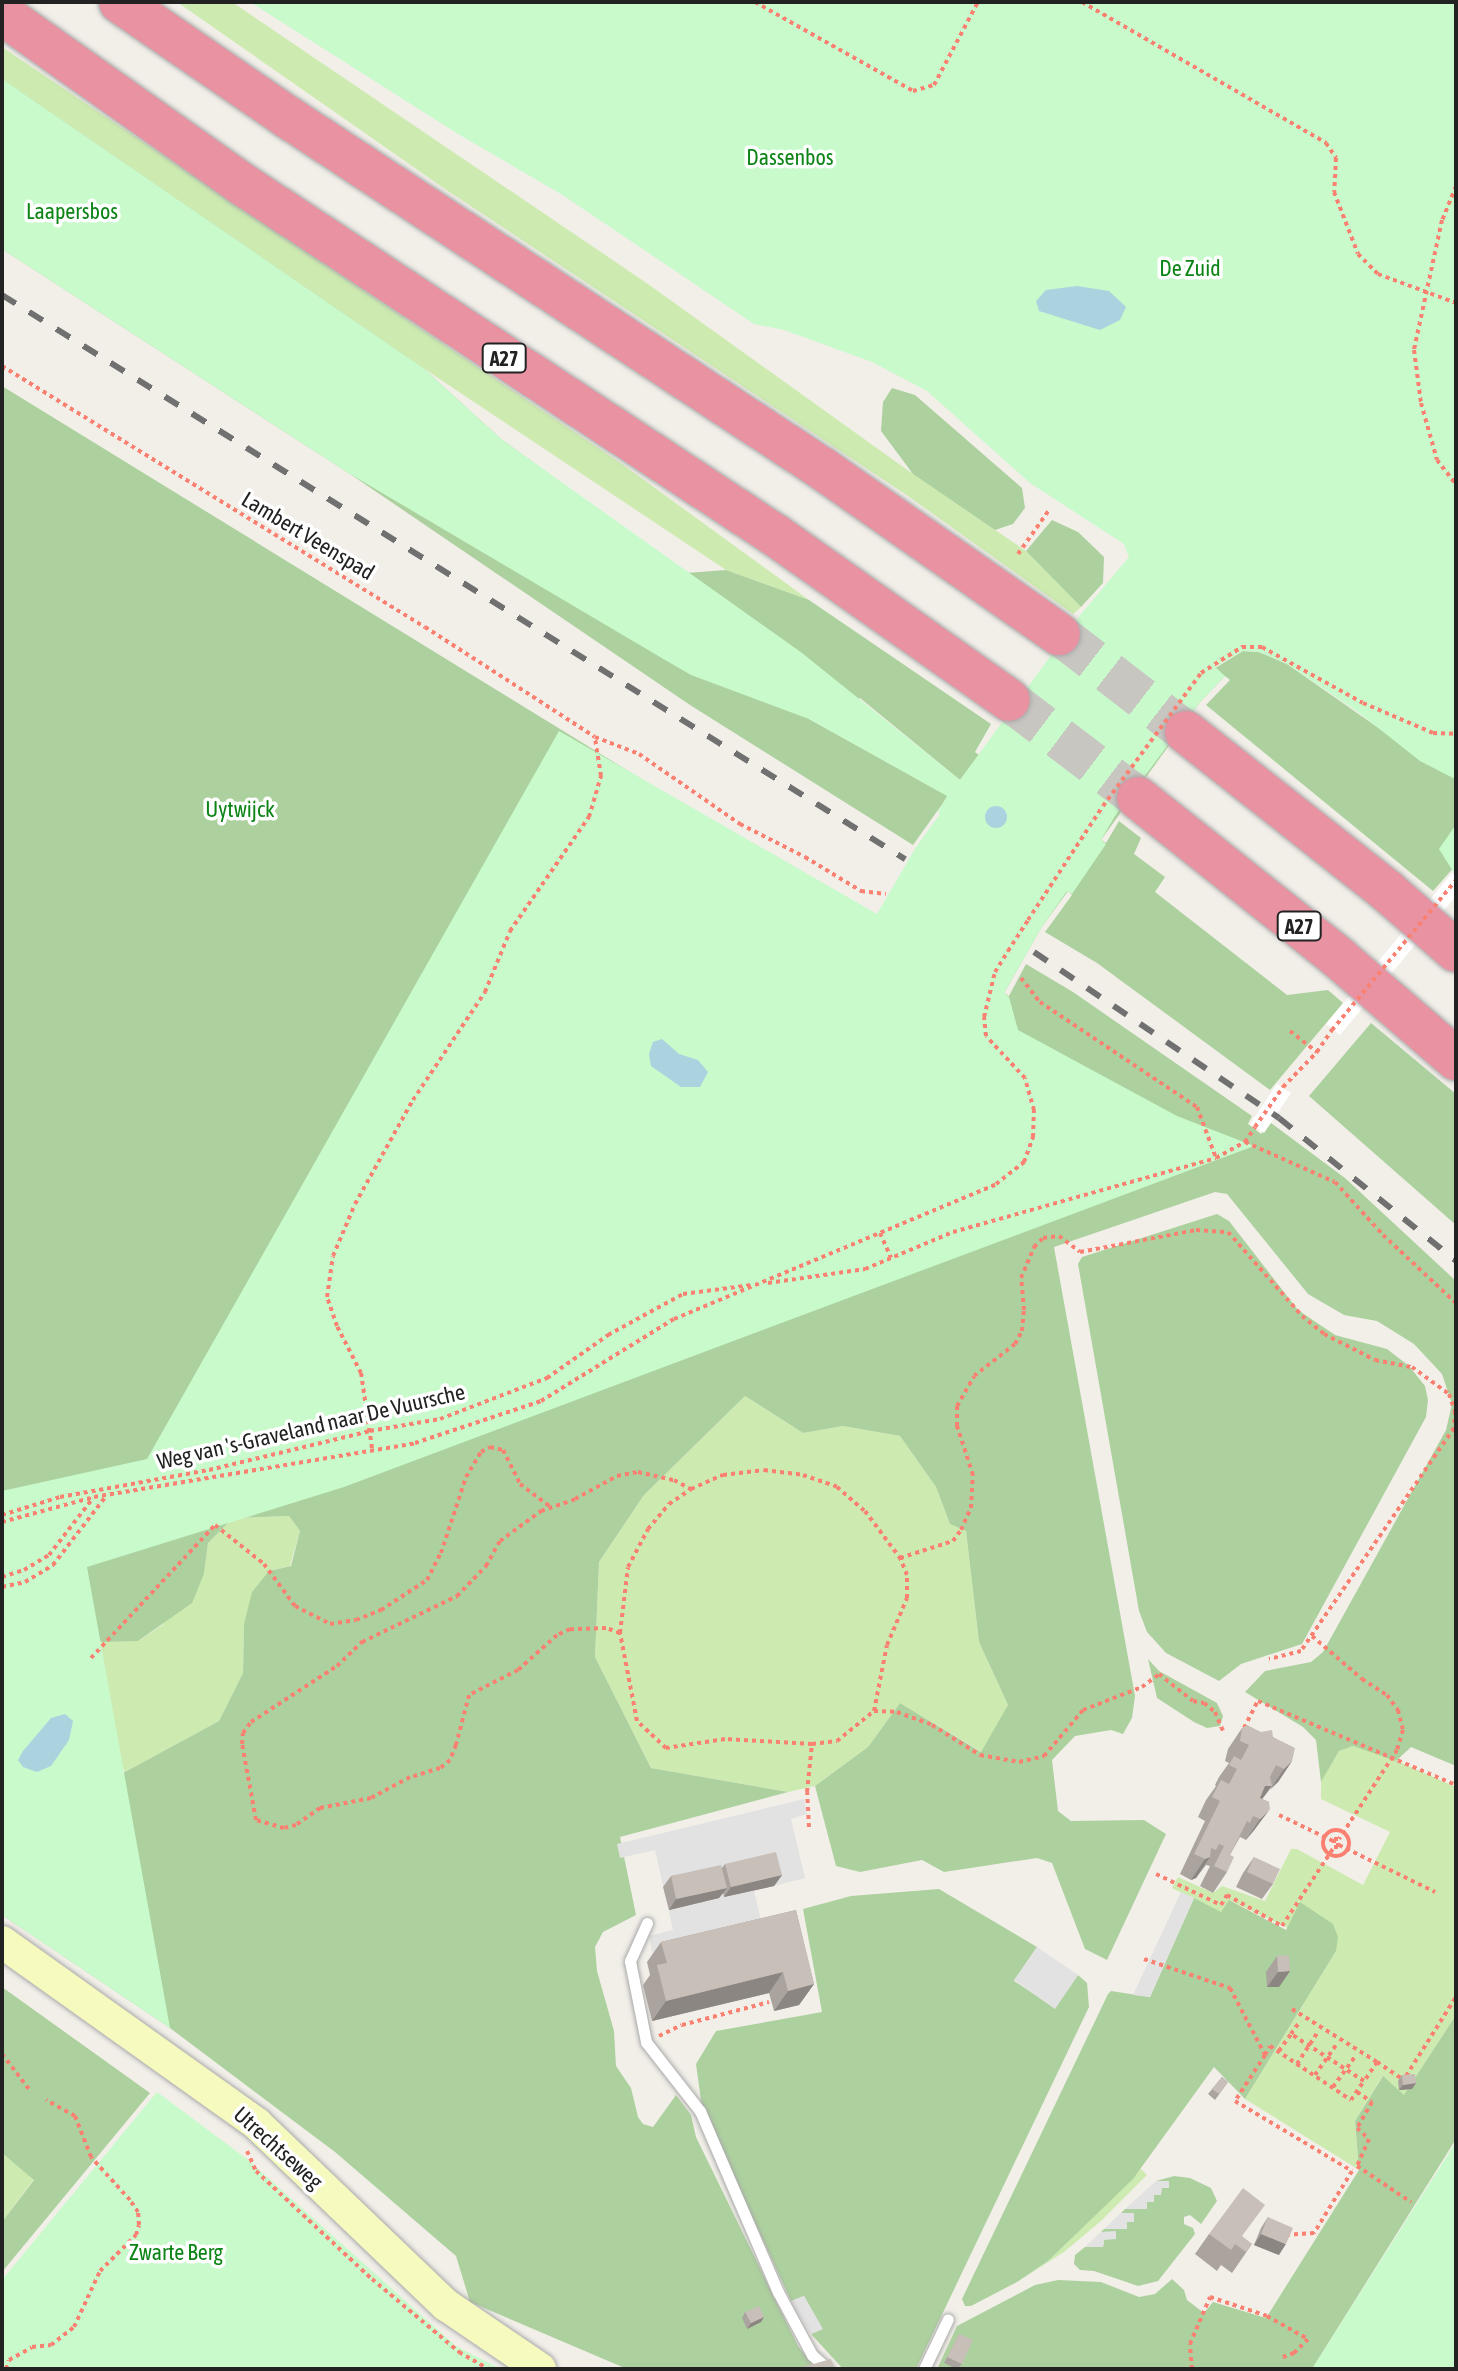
<!DOCTYPE html>
<style>
body{margin:0}
#map{position:relative;width:1458px;height:2371px;overflow:hidden;background:#f2efe9;font-family:"Asap Condensed",sans-serif}
div>[style]{position:absolute}
.grass>*{inset:0;background:#cdebb0}
.forest>*{inset:0;background:#add19e}
.park>*{inset:0;background:#c8facc}
.parking>*{inset:0;background:#e2e2e2}
.water>*{inset:0;background:#aad3df}
.round{border-radius:50%}
.pier>*{inset:0;background:#fff}
.highway-tunnel>*{height:42px;margin-top:-21px;transform-origin:0;background:repeating-linear-gradient(90deg,#c8c6c1 0 42px,transparent 0 63px)}
.path>*{height:4px;margin-top:-2px;transform-origin:0;background:repeating-linear-gradient(90deg,#fa8072 0 4px,transparent 0 8px)}
.path>.ring{margin:-2px;padding:0;box-sizing:content-box;background:none;border:4px solid #fa8072;border-radius:50%}
.roads{filter:drop-shadow(0 0 2px #a9a9a9) drop-shadow(0 0 2px #a9a9a9)}
.lane>*{height:11px;margin:-5.5px;padding:0 5.5px;transform-origin:5.5px;border-radius:5.5px;background:#fff}
.secondary>*{height:32px;margin:-16px;padding:0 16px;transform-origin:16px;border-radius:16px;background:#f7fabf}
.highway>*{height:42px;margin:-21px;padding:0 21px;transform-origin:21px;border-radius:21px;background:#e892a2}
.rail>*{height:6px;margin-top:-3px;transform-origin:0;background:repeating-linear-gradient(90deg,#707070 0 16px,transparent 0 32px)}
.path-bridge>*{height:4px;margin-top:-2px;transform-origin:0;background:repeating-linear-gradient(90deg,#fa8072 0 4px,transparent 0 8px)}
.wall>*{inset:0;background:#aba49e}
.shaded-wall>*{inset:0;background:#8b8681}
.building>*{inset:0;background:#c7bfb8}
span{translate:-50% -50%;white-space:nowrap;text-align:center;line-height:1.15;-webkit-text-stroke:7px #fff;paint-order:stroke}
.shield-label span{padding:2px 6px;background:#fff;border:2px solid;border-radius:6px;-webkit-text-stroke-width:0}
.shield-label{font-size:20px;color:#222;font-weight:700}
.park-label{font-size:22px;color:#0c8416}
.street-label{font-size:22px;color:#222}
.frame{position:absolute;inset:0;border:4px solid #222;pointer-events:none}
</style>
<div id="map">
<div class="grass">
<i style="clip-path:polygon(177px 2px,232px 2px,648px 284px,913px 474px,1026px 551px,1081px 607px,1073px 614px,908px 496px,445px 189px)"></i>
<i style="clip-path:polygon(2px 47px,622px 464px,809px 600px,726px 570px,423px 368px,2px 79px)"></i>
<i style="clip-path:polygon(745px 1396px,803px 1433px,843px 1426px,900px 1436px,936px 1487px,950px 1524px,966px 1531px,979px 1642px,1008px 1705px,982px 1752px,900px 1703px,868px 1747px,815px 1786px,788px 1792px,651px 1768px,595px 1657px,599px 1562px,644px 1495px)"></i>
<i style="clip-path:polygon(289px 1516px,300px 1531px,290px 1566px,269px 1571px,244px 1624px,243px 1673px,219px 1721px,125px 1772px,60px 1642px,138px 1641px,162px 1625px,204px 1574px,208px 1543px,233px 1518px)"></i>
<i style="clip-path:polygon(1353px 1746px,1370px 1749px,1456px 1787px,1456px 2015px,1404px 2096px,1382px 2077px,1355px 2121px,1359px 2170px,1245px 2099px,1336px 1951px,1229px 1900px,1221px 1913px,1172px 1888px,1178px 1877px,1213px 1893px,1222px 1886px,1265px 1901px,1291px 1849px,1297px 1849px,1363px 1885px,1390px 1832px,1321px 1799px,1321px 1782px,1329px 1767px,1339px 1751px)"></i>
<i style="clip-path:polygon(2px 2153px,34px 2179px,2px 2222px)"></i>
<i style="clip-path:polygon(1141px 2169px,1147px 2175px,1101px 2221px,1064px 2252px,1017px 2282px,1048px 2261px)"></i>
</div>
<div class="forest">
<i style="clip-path:polygon(2px 79px,423px 368px,501px 439px,686px 573px,726px 570px,809px 600px,991px 724px,975px 752px,979px 755px,960px 780px,860px 698px,809px 719px,948px 796px,913px 845px,690px 705px,350px 474px,2px 249px)"></i>
<i style="clip-path:polygon(2px 386px,643px 780px,591px 847px,991px 973px,1016px 1061px,1000px 973px,1204px 675px,1243px 651px,1259px 652px,1287px 664px,1380px 729px,1456px 738px,1456px 865px,1433px 891px,1206px 705px,1230px 680px,1225px 676px,1200px 702px,1101px 840px,1106px 843px,1119px 821px,1141px 838px,1134px 854px,1165px 877px,1155px 892px,1287px 995px,1328px 990px,1343px 1003px,1270px 1090px,1097px 963px,1045px 932px,1072px 895px,1068px 891px,1041px 928px,1004px 993px,1009px 996px,1026px 964px,1073px 992px,1252px 1116px,1248px 1124px,1261px 1134px,1271px 1123px,1345px 1178px,1456px 1281px,1456px 1766px,1411px 1747px,1396px 1761px,1353px 1746px,1339px 1751px,1321px 1782px,1316px 1740px,1303px 1727px,1245px 1692px,1265px 1671px,1311px 1662px,1323px 1652px,1446px 1430px,1452px 1404px,1442px 1374px,1414px 1344px,1377px 1321px,1344px 1315px,1308px 1294px,1227px 1194px,1215px 1192px,1054px 1247px,1135px 1696px,1132px 1718px,1123px 1734px,1111px 1730px,1075px 1736px,1052px 1760px,1058px 1811px,1071px 1821px,1144px 1820px,1166px 1834px,1107px 1960px,1085px 1949px,1052px 1863px,1037px 1858px,944px 1872px,922px 1860px,860px 1872px,836px 1866px,815px 1786px,868px 1747px,900px 1703px,981px 1752px,1008px 1705px,979px 1642px,966px 1531px,950px 1524px,936px 1487px,900px 1436px,843px 1426px,803px 1433px,745px 1396px,644px 1495px,599px 1562px,595px 1657px,651px 1768px,788px 1792px,620px 1837px,636px 1915px,603px 1932px,595px 1947px,597px 1971px,614px 2031px,616px 2066px,631px 2088px,638px 2117px,643px 2124px,653px 2127px,676px 2095px,691px 2115px,696px 2137px,798px 2346px,816px 2369px,627px 2369px,470px 2302px,456px 2256px,335px 2152px,170px 2028px,2px 1915px,97px 1776px,125px 1772px,219px 1721px,243px 1673px,244px 1624px,252px 1592px,269px 1571px,291px 1566px,300px 1531px,289px 1516px,233px 1518px,208px 1543px,204px 1574px,192px 1603px,138px 1641px,102px 1642px,2px 1595px)"></i>
<i style="clip-path:polygon(892px 388px,915px 395px,1022px 488px,1025px 508px,1013px 524px,995px 530px,913px 474px,881px 431px,883px 402px)"></i>
<i style="clip-path:polygon(1052px 520px,1078px 532px,1104px 557px,1103px 583px,1081px 607px,1026px 551px)"></i>
<i style="clip-path:polygon(1371px 1023px,1456px 1094px,1456px 1225px,1309px 1096px)"></i>
<i style="clip-path:polygon(1217px 1214px,1229px 1221px,1298px 1310px,1335px 1335px,1387px 1349px,1409px 1366px,1425px 1386px,1428px 1400px,1426px 1417px,1302px 1644px,1241px 1664px,1219px 1681px,1166px 1653px,1147px 1632px,1139px 1611px,1078px 1264px,1082px 1257px)"></i>
<i style="clip-path:polygon(1148px 1659px,1159px 1671px,1217px 1703px,1223px 1716px,1220px 1726px,1207px 1728px,1194px 1722px,1157px 1698px)"></i>
<i style="clip-path:polygon(939px 1889px,1037px 1947px,1014px 1981px,1055px 2008px,1078px 1975px,1087px 1983px,1089px 2007px,916px 2369px,843px 2369px,811px 2334px,822px 2329px,804px 2296px,791px 2301px,702px 2108px,696px 2064px,716px 2031px,822px 2012px,803px 1909px,851px 1896px)"></i>
<i style="clip-path:polygon(1194px 1898px,1221px 1912px,1229px 1900px,1286px 1930px,1300px 1902px,1333px 1924px,1338px 1937px,1336px 1951px,1245px 2099px,1214px 2067px,1133px 2179px,1048px 2261px,1017px 2282px,971px 2306px,965px 2306px,962px 2299px,1108px 1994px,1111px 1991px,1150px 1997px)"></i>
<i style="clip-path:polygon(2px 1987px,150px 2093px,2px 2272px,2px 2222px,34px 2180px,2px 2153px)"></i>
<i style="clip-path:polygon(1456px 2015px,1456px 2139px,1312px 2369px,937px 2369px,957px 2326px,1035px 2285px,1058px 2280px,1101px 2282px,1139px 2297px,1155px 2294px,1172px 2279px,1184px 2290px,1187px 2300px,1204px 2313px,1213px 2302px,1266px 2318px,1359px 2170px,1355px 2121px,1383px 2076px,1404px 2095px)"></i>
<i style="clip-path:polygon(1174px 2176px,1190px 2178px,1211px 2188px,1217px 2201px,1201px 2224px,1190px 2215px,1184px 2217px,1184px 2224px,1193px 2228px,1195px 2234px,1158px 2281px,1138px 2286px,1094px 2271px,1080px 2270px,1074px 2264px,1075px 2255px,1085px 2247px,1103px 2247px,1104px 2240px,1115px 2232px,1101px 2232px,1104px 2229px,1126px 2229px,1127px 2222px,1134px 2213px,1121px 2213px,1125px 2209px,1146px 2209px,1147px 2202px,1169px 2181px,1156px 2181px)"></i>
</div>
<div class="park">
<i style="clip-path:polygon(250px 2px,1456px 2px,1456px 876px,1439px 849px,1455px 826px,1455px 779px,1420px 761px,1358px 712px,1287px 664px,1259px 652px,1243px 651px,1215px 667px,1225px 676px,1200px 702px,1115px 816px,1101px 840px,1106px 844px,1072px 894px,1067px 891px,1041px 928px,1004px 993px,1009px 997px,1018px 1030px,1177px 1116px,1254px 1146px,344px 1487px,87px 1567px,170px 2028px,2px 1915px,2px 1491px,147px 1459px,559px 731px,877px 914px,916px 847px,940px 814px,938px 812px,947px 796px,809px 719px,691px 675px,660px 657px,350px 474px,2px 249px,2px 79px,423px 368px,501px 439px,802px 653px,960px 780px,1081px 614px,1129px 557px,1124px 544px,1030px 483px,927px 391px,872px 362px,784px 330px,754px 324px,561px 194px,458px 134px)"></i>
<i style="clip-path:polygon(157px 2092px,247px 2159px,456px 2346px,501px 2369px,2px 2369px,2px 2280px)"></i>
<i style="clip-path:polygon(1456px 2142px,1456px 2369px,1312px 2369px)"></i>
</div>
<div class="parking">
<i style="clip-path:polygon(804px 1799px,807px 1814px,791px 1819px,805px 1878px,754px 1891px,764px 1933px,654px 1960px,649px 1936px,673px 1930px,655px 1850px,620px 1858px,617px 1844px)"></i>
<i style="clip-path:polygon(1181px 1892px,1194px 1898px,1150px 1997px,1133px 1995px)"></i>
<i style="clip-path:polygon(1037px 1947px,1078px 1975px,1055px 2009px,1014px 1980px)"></i>
<i style="clip-path:polygon(1156px 2181px,1169px 2181px,1169px 2188px,1162px 2188px,1161px 2195px,1154px 2195px,1154px 2202px,1147px 2202px,1147px 2209px,1125px 2209px)"></i>
<i style="clip-path:polygon(1121px 2213px,1134px 2213px,1134px 2222px,1127px 2222px,1127px 2229px,1104px 2229px)"></i>
<i style="clip-path:polygon(1116px 2231px,1116px 2239px,1104px 2240px,1103px 2247px,1085px 2247px,1101px 2232px)"></i>
<i style="clip-path:polygon(804px 2296px,823px 2329px,811px 2334px,791px 2301px)"></i>
</div>
<div class="water">
<i style="clip-path:polygon(1077px 286px,1109px 291px,1126px 307px,1120px 320px,1100px 330px,1039px 311px,1036px 301px,1046px 290px)"></i>
<i class="round" style="left:985px;top:806px;width:22px;height:22px"></i>
<i style="clip-path:polygon(662px 1039px,679px 1054px,698px 1060px,708px 1072px,700px 1087px,681px 1087px,651px 1066px,649px 1054px,653px 1042px)"></i>
<i style="clip-path:polygon(65px 1714px,73px 1721px,69px 1740px,51px 1766px,37px 1772px,23px 1767px,18px 1760px,23px 1751px,51px 1718px)"></i>
</div>
<div class="pier">
<i style="clip-path:polygon(1452px 873px,1456px 876px,1456px 896px,1340px 1035px,1326px 1024px)"></i>
<i style="clip-path:polygon(1277px 1084px,1291px 1093px,1264px 1133px,1250px 1124px)"></i>
</div>
<div class="highway-tunnel">
<i style="left:1059px;top:634px;width:160px;rotate:37.7deg"></i>
<i style="left:1009px;top:700px;width:162px;rotate:37.2deg"></i>
</div>
<div class="path">
<i style="left:755px;top:2px;width:181px;rotate:29.4deg"></i>
<i style="left:913px;top:91px;width:22px;rotate:-16deg"></i>
<i style="left:934px;top:85px;width:94px;rotate:-62.1deg"></i>
<i style="left:1082px;top:2px;width:282px;rotate:30deg"></i>
<i style="left:1326px;top:143px;width:18px;rotate:56deg"></i>
<i style="left:1336px;top:158px;width:34px;rotate:93deg"></i>
<i style="left:1334px;top:192px;width:66px;rotate:68.8deg"></i>
<i style="left:1358px;top:254px;width:28px;rotate:45deg"></i>
<i style="left:1378px;top:274px;width:83px;rotate:20.4deg"></i>
<i style="left:1456px;top:186px;width:37px;rotate:112deg"></i>
<i style="left:1442px;top:220px;width:133px;rotate:102.2deg"></i>
<i style="left:1414px;top:350px;width:53px;rotate:82.5deg"></i>
<i style="left:1421px;top:403px;width:59px;rotate:74.3deg"></i>
<i style="left:1437px;top:460px;width:31px;rotate:52deg"></i>
<i style="left:2px;top:366px;width:497px;rotate:31.7deg"></i>
<i style="left:425px;top:627px;width:202px;rotate:32.9deg"></i>
<i style="left:595px;top:737px;width:47px;rotate:21.1deg"></i>
<i style="left:639px;top:754px;width:123px;rotate:34.7deg"></i>
<i style="left:740px;top:824px;width:73px;rotate:26.9deg"></i>
<i style="left:805px;top:857px;width:66px;rotate:31.3deg"></i>
<i style="left:861px;top:891px;width:25px;rotate:7deg"></i>
<i style="left:1018px;top:554px;width:54px;rotate:-54.8deg"></i>
<i style="left:1201px;top:673px;width:49px;rotate:-32.4deg"></i>
<i style="left:1242px;top:647px;width:20px"></i>
<i style="left:1262px;top:647px;width:115px;rotate:29deg"></i>
<i style="left:1363px;top:703px;width:76px;rotate:23.2deg"></i>
<i style="left:1433px;top:733px;width:23px;rotate:2deg"></i>
<i style="left:1028px;top:920px;width:136px;rotate:-56.7deg"></i>
<i style="left:1021px;top:978px;width:31px;rotate:52deg"></i>
<i style="left:1040px;top:1002px;width:189px;rotate:33.8deg"></i>
<i style="left:1197px;top:1107px;width:54px;rotate:69.6deg"></i>
<i style="left:1290px;top:1031px;width:34px;rotate:38deg"></i>
<i style="left:1283px;top:1087px;width:49px;rotate:-45.8deg"></i>
<i style="left:1317px;top:1052px;width:27px;rotate:-56deg"></i>
<i style="left:1245px;top:1142px;width:98px;rotate:24deg"></i>
<i style="left:1335px;top:1182px;width:72px;rotate:47.8deg"></i>
<i style="left:1383px;top:1235px;width:100px;rotate:43deg"></i>
<i style="left:880px;top:1233px;width:27px;rotate:66deg"></i>
<i style="left:768px;top:1283px;width:98px;rotate:-8.2deg"></i>
<i style="left:865px;top:1269px;width:95px;rotate:-22.8deg"></i>
<i style="left:953px;top:1232px;width:273px;rotate:-15.7deg"></i>
<i style="left:1216px;top:1158px;width:33px;rotate:-29deg"></i>
<i style="left:1245px;top:1142px;width:18px;rotate:-56deg"></i>
<i style="left:372px;top:1448px;width:76px;rotate:-98.3deg"></i>
<i style="left:361px;top:1373px;width:53px;rotate:-117.1deg"></i>
<i style="left:337px;top:1326px;width:31px;rotate:-109deg"></i>
<i style="left:327px;top:1297px;width:41px;rotate:-81.7deg"></i>
<i style="left:333px;top:1256px;width:56px;rotate:-67.1deg"></i>
<i style="left:355px;top:1204px;width:119px;rotate:-60.9deg"></i>
<i style="left:413px;top:1100px;width:130px;rotate:-56.3deg"></i>
<i style="left:485px;top:992px;width:66px;rotate:-67.7deg"></i>
<i style="left:510px;top:931px;width:139px;rotate:-55.3deg"></i>
<i style="left:589px;top:817px;width:43px;rotate:-73.7deg"></i>
<i style="left:601px;top:776px;width:39px;rotate:-99deg"></i>
<i style="left:2px;top:1515px;width:61px;rotate:-17.2deg"></i>
<i style="left:60px;top:1497px;width:151px;rotate:-10.3deg"></i>
<i style="left:209px;top:1470px;width:166px;rotate:-13.6deg"></i>
<i style="left:370px;top:1431px;width:71px;rotate:-9.7deg"></i>
<i style="left:440px;top:1419px;width:115px;rotate:-21deg"></i>
<i style="left:547px;top:1378px;width:75px;rotate:-35.2deg"></i>
<i style="left:608px;top:1335px;width:85px;rotate:-28.7deg"></i>
<i style="left:683px;top:1294px;width:69px;rotate:-7.5deg"></i>
<i style="left:2px;top:1522px;width:95px;rotate:-15.2deg"></i>
<i style="left:94px;top:1497px;width:326px;rotate:-9.5deg"></i>
<i style="left:415px;top:1443px;width:133px;rotate:-18.4deg"></i>
<i style="left:541px;top:1401px;width:156px;rotate:-31.7deg"></i>
<i style="left:674px;top:1319px;width:349px;rotate:-22.7deg"></i>
<i style="left:996px;top:1184px;width:36px;rotate:-38deg"></i>
<i style="left:1024px;top:1162px;width:27px;rotate:-70deg"></i>
<i style="left:1033px;top:1137px;width:27px;rotate:-88deg"></i>
<i style="left:1034px;top:1110px;width:33px;rotate:-106deg"></i>
<i style="left:1025px;top:1078px;width:57px;rotate:-132.9deg"></i>
<i style="left:986px;top:1036px;width:19px;rotate:-96deg"></i>
<i style="left:984px;top:1017px;width:46px;rotate:-76.3deg"></i>
<i style="left:995px;top:972px;width:25px;rotate:-58deg"></i>
<i style="left:2px;top:1577px;width:23px;rotate:-18deg"></i>
<i style="left:24px;top:1570px;width:29px;rotate:-31deg"></i>
<i style="left:49px;top:1555px;width:72px;rotate:-52.3deg"></i>
<i style="left:2px;top:1587px;width:24px;rotate:-12deg"></i>
<i style="left:25px;top:1582px;width:33px;rotate:-31deg"></i>
<i style="left:53px;top:1565px;width:88px;rotate:-52.4deg"></i>
<i style="left:620px;top:1633px;width:15px;rotate:-160deg"></i>
<i style="left:606px;top:1628px;width:36px;rotate:178deg"></i>
<i style="left:570px;top:1629px;width:14px;rotate:155deg"></i>
<i style="left:557px;top:1635px;width:52px;rotate:138.1deg"></i>
<i style="left:518px;top:1670px;width:55px;rotate:153deg"></i>
<i style="left:469px;top:1695px;width:52px;rotate:104.6deg"></i>
<i style="left:456px;top:1745px;width:16px;rotate:112deg"></i>
<i style="left:450px;top:1760px;width:13px;rotate:141deg"></i>
<i style="left:440px;top:1768px;width:31px;rotate:163deg"></i>
<i style="left:410px;top:1777px;width:44px;rotate:151.7deg"></i>
<i style="left:371px;top:1798px;width:52px;rotate:168.9deg"></i>
<i style="left:320px;top:1808px;width:29px;rotate:145deg"></i>
<i style="left:296px;top:1825px;width:12px;rotate:166deg"></i>
<i style="left:284px;top:1828px;width:29px;rotate:-164deg"></i>
<i style="left:256px;top:1820px;width:77px;rotate:-100.4deg"></i>
<i style="left:242px;top:1744px;width:11px;rotate:-85deg"></i>
<i style="left:243px;top:1733px;width:14px;rotate:-54deg"></i>
<i style="left:251px;top:1722px;width:103px;rotate:-33.1deg"></i>
<i style="left:337px;top:1666px;width:35px;rotate:-44deg"></i>
<i style="left:362px;top:1642px;width:106px;rotate:-25.8deg"></i>
<i style="left:457px;top:1596px;width:42px;rotate:-46deg"></i>
<i style="left:486px;top:1566px;width:29px;rotate:-61deg"></i>
<i style="left:500px;top:1541px;width:51px;rotate:-36.2deg"></i>
<i style="left:541px;top:1511px;width:36px;rotate:-19deg"></i>
<i style="left:575px;top:1499px;width:48px;rotate:-28.7deg"></i>
<i style="left:617px;top:1476px;width:21px;rotate:-11deg"></i>
<i style="left:638px;top:1472px;width:37px;rotate:13deg"></i>
<i style="left:674px;top:1480px;width:19px;rotate:28deg"></i>
<i style="left:1312px;top:1636px;width:66px;rotate:40.7deg"></i>
<i style="left:1362px;top:1679px;width:30px;rotate:33deg"></i>
<i style="left:1387px;top:1695px;width:19px;rotate:54deg"></i>
<i style="left:1398px;top:1710px;width:21px;rotate:76deg"></i>
<i style="left:1403px;top:1730px;width:21px;rotate:107deg"></i>
<i style="left:1397px;top:1750px;width:106px;rotate:123.1deg"></i>
<i style="left:91px;top:1658px;width:182px;rotate:-47deg"></i>
<i style="left:215px;top:1525px;width:63px;rotate:38.5deg"></i>
<i style="left:264px;top:1564px;width:52px;rotate:53.6deg"></i>
<i style="left:295px;top:1606px;width:39px;rotate:27deg"></i>
<i style="left:330px;top:1624px;width:26px;rotate:-9deg"></i>
<i style="left:356px;top:1620px;width:27px;rotate:-22deg"></i>
<i style="left:381px;top:1610px;width:55px;rotate:-33.1deg"></i>
<i style="left:427px;top:1580px;width:30px;rotate:-63deg"></i>
<i style="left:441px;top:1553px;width:80px;rotate:-71.8deg"></i>
<i style="left:466px;top:1477px;width:29px;rotate:-59deg"></i>
<i style="left:481px;top:1452px;width:10px;rotate:-29deg"></i>
<i style="left:490px;top:1447px;width:13px;rotate:13deg"></i>
<i style="left:503px;top:1450px;width:38px;rotate:63deg"></i>
<i style="left:520px;top:1484px;width:39px;rotate:37deg"></i>
<i style="left:874px;top:1711px;width:23px;rotate:2deg"></i>
<i style="left:897px;top:1712px;width:37px;rotate:20deg"></i>
<i style="left:932px;top:1725px;width:57px;rotate:32deg"></i>
<i style="left:980px;top:1755px;width:40px;rotate:10deg"></i>
<i style="left:1019px;top:1762px;width:26px;rotate:-13deg"></i>
<i style="left:1044px;top:1756px;width:60px;rotate:-49.7deg"></i>
<i style="left:1083px;top:1710px;width:63px;rotate:-21.3deg"></i>
<i style="left:1142px;top:1687px;width:21px;rotate:-37deg"></i>
<i style="left:1159px;top:1674px;width:43px;rotate:38.5deg"></i>
<i style="left:1193px;top:1701px;width:11px;rotate:10deg"></i>
<i style="left:1204px;top:1703px;width:14px;rotate:39deg"></i>
<i style="left:1215px;top:1712px;width:23px;rotate:67deg"></i>
<i style="left:1244px;top:1728px;width:30px;rotate:-63deg"></i>
<i style="left:1258px;top:1701px;width:215px;rotate:23deg"></i>
<i style="left:812px;top:1744px;width:25px;rotate:-7deg"></i>
<i style="left:837px;top:1741px;width:48px;rotate:-39deg"></i>
<i style="left:874px;top:1711px;width:67px;rotate:-78.9deg"></i>
<i style="left:887px;top:1645px;width:51px;rotate:-66.9deg"></i>
<i style="left:907px;top:1598px;width:23px;rotate:-90deg"></i>
<i style="left:907px;top:1575px;width:18px;rotate:-112deg"></i>
<i style="left:900px;top:1558px;width:56px;rotate:-17.8deg"></i>
<i style="left:953px;top:1541px;width:14px;rotate:-54deg"></i>
<i style="left:961px;top:1530px;width:24px;rotate:-66deg"></i>
<i style="left:971px;top:1508px;width:33px;rotate:-87deg"></i>
<i style="left:973px;top:1475px;width:52px;rotate:-108.1deg"></i>
<i style="left:957px;top:1426px;width:20px;rotate:-90deg"></i>
<i style="left:957px;top:1406px;width:34px;rotate:-60deg"></i>
<i style="left:974px;top:1376px;width:52px;rotate:-38deg"></i>
<i style="left:1015px;top:1344px;width:15px;rotate:-62deg"></i>
<i style="left:1022px;top:1331px;width:21px;rotate:-85deg"></i>
<i style="left:1024px;top:1310px;width:32px;rotate:-95deg"></i>
<i style="left:1021px;top:1278px;width:34px;rotate:-67deg"></i>
<i style="left:1034px;top:1247px;width:13px;rotate:-45deg"></i>
<i style="left:1043px;top:1238px;width:16px;rotate:-7deg"></i>
<i style="left:1059px;top:1236px;width:26px;rotate:37deg"></i>
<i style="left:1080px;top:1252px;width:118px;rotate:-10.7deg"></i>
<i style="left:1196px;top:1230px;width:32px;rotate:4deg"></i>
<i style="left:1228px;top:1232px;width:112px;rotate:48.6deg"></i>
<i style="left:1302px;top:1316px;width:28px;rotate:39deg"></i>
<i style="left:1324px;top:1334px;width:57px;rotate:27deg"></i>
<i style="left:1375px;top:1360px;width:38px;rotate:11deg"></i>
<i style="left:1412px;top:1367px;width:46px;rotate:36.1deg"></i>
<i style="left:1449px;top:1394px;width:18px;rotate:71deg"></i>
<i style="left:1455px;top:1411px;width:17px;rotate:93deg"></i>
<i style="left:1454px;top:1428px;width:270px;rotate:124.5deg"></i>
<i style="left:1301px;top:1651px;width:33px;rotate:166deg"></i>
<i style="left:1279px;top:1815px;width:60px;rotate:25.7deg"></i>
<i style="left:809px;top:1827px;width:35px;rotate:-93deg"></i>
<i style="left:807px;top:1792px;width:48px;rotate:-84.1deg"></i>
<i style="left:812px;top:1744px;width:87px;rotate:-176.7deg"></i>
<i style="left:725px;top:1739px;width:60px;rotate:171.3deg"></i>
<i style="left:666px;top:1748px;width:40px;rotate:-137deg"></i>
<i style="left:637px;top:1721px;width:90px;rotate:-100.9deg"></i>
<i style="left:620px;top:1633px;width:66px;rotate:-83.1deg"></i>
<i style="left:628px;top:1567px;width:43px;rotate:-62.2deg"></i>
<i style="left:648px;top:1529px;width:33px;rotate:-50deg"></i>
<i style="left:669px;top:1504px;width:27px;rotate:-34deg"></i>
<i style="left:691px;top:1489px;width:35px;rotate:-24deg"></i>
<i style="left:723px;top:1475px;width:41px;rotate:-7deg"></i>
<i style="left:764px;top:1470px;width:39px;rotate:7deg"></i>
<i style="left:803px;top:1475px;width:36px;rotate:19deg"></i>
<i style="left:837px;top:1487px;width:37px;rotate:41deg"></i>
<i style="left:865px;top:1511px;width:59px;rotate:53.3deg"></i>
<i class="ring" style="left:1323px;top:1830px;width:22px;height:22px"></i>
<i style="left:1339px;top:1845px;width:107px;rotate:26.1deg"></i>
<i style="left:1156px;top:1874px;width:72px;rotate:25.5deg"></i>
<i style="left:1221px;top:1905px;width:12px;rotate:-59deg"></i>
<i style="left:1227px;top:1895px;width:63px;rotate:29.4deg"></i>
<i style="left:1282px;top:1926px;width:95px;rotate:-56.6deg"></i>
<i style="left:1334px;top:1847px;width:4px"></i>
<i style="left:1338px;top:1847px;width:8px;rotate:-90deg"></i>
<i style="left:1338px;top:1839px;width:4px;rotate:180deg"></i>
<i style="left:1334px;top:1839px;width:8px;rotate:90deg"></i>
<i style="left:1144px;top:1959px;width:91px;rotate:18.6deg"></i>
<i style="left:1230px;top:1988px;width:76px;rotate:62.4deg"></i>
<i style="left:1265px;top:2055px;width:55px;rotate:123.1deg"></i>
<i style="left:1235px;top:2101px;width:136px;rotate:30.9deg"></i>
<i style="left:1352px;top:2171px;width:73px;rotate:121.5deg"></i>
<i style="left:1314px;top:2233px;width:30px;rotate:176deg"></i>
<i style="left:1292px;top:2009px;width:100px;rotate:31.9deg"></i>
<i style="left:1377px;top:2062px;width:23px;rotate:124deg"></i>
<i style="left:659px;top:2036px;width:25px;rotate:-26deg"></i>
<i style="left:682px;top:2025px;width:90px;rotate:-14.8deg"></i>
<i style="left:1279px;top:2051px;width:21px;rotate:-55deg"></i>
<i style="left:2px;top:2054px;width:44px;rotate:52.4deg"></i>
<i style="left:1265px;top:2055px;width:10px;rotate:-61deg"></i>
<i style="left:1270px;top:2046px;width:97px;rotate:33.7deg"></i>
<i style="left:1351px;top:2100px;width:23px;rotate:-56deg"></i>
<i style="left:1364px;top:2081px;width:87px;rotate:-147.2deg"></i>
<i style="left:1291px;top:2034px;width:16px;rotate:-55deg"></i>
<i style="left:1377px;top:2062px;width:29px;rotate:34deg"></i>
<i style="left:1401px;top:2078px;width:5px;rotate:-22deg"></i>
<i style="left:1406px;top:2076px;width:93px;rotate:-57.7deg"></i>
<i style="left:1297px;top:2064px;width:38px;rotate:-57deg"></i>
<i style="left:1315px;top:2075px;width:38px;rotate:-55deg"></i>
<i style="left:1333px;top:2087px;width:39px;rotate:-54deg"></i>
<i style="left:1357px;top:2092px;width:18px;rotate:34deg"></i>
<i style="left:1372px;top:2102px;width:30px;rotate:120deg"></i>
<i style="left:1357px;top:2128px;width:16px;rotate:43deg"></i>
<i style="left:1369px;top:2139px;width:30px;rotate:114deg"></i>
<i style="left:1357px;top:2166px;width:65px;rotate:33.7deg"></i>
<i style="left:247px;top:2151px;width:22px;rotate:66deg"></i>
<i style="left:256px;top:2171px;width:158px;rotate:43deg"></i>
<i style="left:372px;top:2279px;width:114px;rotate:40deg"></i>
<i style="left:459px;top:2352px;width:34px;rotate:30deg"></i>
<i style="left:6px;top:2369px;width:9px;rotate:-72deg"></i>
<i style="left:9px;top:2360px;width:26px;rotate:-29deg"></i>
<i style="left:32px;top:2347px;width:19px;rotate:-6deg"></i>
<i style="left:51px;top:2345px;width:29px;rotate:-38deg"></i>
<i style="left:74px;top:2327px;width:62px;rotate:-65.1deg"></i>
<i style="left:100px;top:2271px;width:51px;rotate:-45deg"></i>
<i style="left:136px;top:2235px;width:10px;rotate:-73deg"></i>
<i style="left:139px;top:2225px;width:13px;rotate:-94deg"></i>
<i style="left:138px;top:2212px;width:14px;rotate:-124deg"></i>
<i style="left:130px;top:2200px;width:58px;rotate:-132.2deg"></i>
<i style="left:91px;top:2157px;width:44px;rotate:-111.3deg"></i>
<i style="left:75px;top:2116px;width:33px;rotate:-151deg"></i>
<i style="left:1192px;top:2369px;width:25px;rotate:-95deg"></i>
<i style="left:1190px;top:2344px;width:51px;rotate:-66.9deg"></i>
<i style="left:1210px;top:2297px;width:60px;rotate:18.4deg"></i>
<i style="left:1267px;top:2316px;width:47px;rotate:29.3deg"></i>
<i style="left:1308px;top:2339px;width:20px;rotate:135deg"></i>
<i style="left:1294px;top:2353px;width:15px;rotate:160deg"></i>
</div>
<div class="roads">
<div class="lane">
<i style="left:647px;top:1923px;width:42px;rotate:114.1deg"></i>
<i style="left:630px;top:1961px;width:83px;rotate:78.8deg"></i>
<i style="left:646px;top:2042px;width:88px;rotate:52deg"></i>
<i style="left:700px;top:2111px;width:197px;rotate:66.7deg"></i>
<i style="left:778px;top:2292px;width:72px;rotate:61.6deg"></i>
<i style="left:812px;top:2355px;width:21px;rotate:41deg"></i>
<i style="left:924px;top:2369px;width:55px;rotate:-64.4deg"></i>
</div>
<div class="secondary">
<i style="left:2px;top:1942px;width:313px;rotate:35.5deg"></i>
<i style="left:257px;top:2124px;width:262px;rotate:43.8deg"></i>
<i style="left:446px;top:2305px;width:114px;rotate:34.2deg"></i>
</div>
<div class="highway">
<i style="left:120px;top:2px;width:205px;rotate:34.5deg"></i>
<i style="left:289px;top:118px;width:639px;rotate:33.32deg"></i>
<i style="left:823px;top:469px;width:288px;rotate:35deg"></i>
<i style="left:2px;top:14px;width:294px;rotate:35.3deg"></i>
<i style="left:242px;top:184px;width:638px;rotate:33.37deg"></i>
<i style="left:775px;top:535px;width:286px;rotate:35.2deg"></i>
<i style="left:1186px;top:732px;width:256px;rotate:38.3deg"></i>
<i style="left:1387px;top:891px;width:91px;rotate:41deg"></i>
<i style="left:1138px;top:798px;width:257px;rotate:38.5deg"></i>
<i style="left:1339px;top:958px;width:155px;rotate:40.8deg"></i>
</div>
</div>
<div class="rail">
<i style="left:2px;top:295px;width:1065px;rotate:31.99deg"></i>
<i style="left:1034px;top:952px;width:296px;rotate:34.1deg"></i>
<i style="left:1279px;top:1118px;width:228px;rotate:38.9deg"></i>
</div>
<div class="path-bridge">
<i style="left:1103px;top:806px;width:165px;rotate:-53.6deg"></i>
<i style="left:1008px;top:951px;width:37px;rotate:-57deg"></i>
<i style="left:1332px;top:1030px;width:195px;rotate:-50.4deg"></i>
<i style="left:1255px;top:1127px;width:49px;rotate:-55deg"></i>
</div>
<div class="wall">
<i style="clip-path:polygon(1242px 1728px,1273px 1737px,1292px 1761px,1278px 1782px,1269px 1789px,1262px 1799px,1269px 1802px,1255px 1829px,1246px 1840px,1240px 1837px,1230px 1855px,1227px 1872px,1213px 1893px,1200px 1886px,1210px 1866px,1206px 1865px,1196px 1878px,1191px 1880px,1180px 1874px,1205px 1821px,1198px 1817px,1206px 1800px,1216px 1786px,1215px 1785px,1219px 1777px,1229px 1763px,1225px 1761px,1228px 1749px)"></i>
<i style="clip-path:polygon(1254px 1857px,1273px 1884px,1262px 1899px,1236px 1887px,1243px 1873px)"></i>
<i style="clip-path:polygon(725px 1864px,782px 1875px,774px 1886px,724px 1897px,723px 1893px,719px 1898px,669px 1910px,663px 1887px,671px 1876px,722px 1868px)"></i>
<i style="clip-path:polygon(796px 1910px,814px 1984px,799px 2005px,774px 2011px,769px 1993px,652px 2021px,643px 1985px,650px 1975px,647px 1962px,661px 1942px)"></i>
<i style="clip-path:polygon(1277px 1956px,1290px 1971px,1279px 1987px,1267px 1987px,1266px 1972px)"></i>
<i style="clip-path:polygon(1402px 2075px,1416px 2083px,1412px 2089px,1399px 2090px,1398px 2081px)"></i>
<i style="clip-path:polygon(1222px 2077px,1228px 2082px,1215px 2100px,1208px 2094px)"></i>
<i style="clip-path:polygon(1268px 2217px,1279px 2255px,1254px 2245px,1261px 2228px)"></i>
<i style="clip-path:polygon(1209px 2234px,1242px 2237px,1252px 2244px,1232px 2273px,1221px 2265px,1217px 2271px,1195px 2254px)"></i>
<i style="clip-path:polygon(745px 2312px,764px 2317px,761px 2322px,747px 2329px,742px 2318px)"></i>
<i style="clip-path:polygon(959px 2334px,962px 2364px,957px 2369px,944px 2363px)"></i>
</div>
<div class="shaded-wall">
<i style="clip-path:polygon(1292px 1761px,1278px 1782px,1270px 1790px,1284px 1769px)"></i>
<i style="clip-path:polygon(1265px 1786px,1272px 1786px,1257px 1806px,1251px 1807px)"></i>
<i style="clip-path:polygon(1270px 1809px,1255px 1829px,1246px 1840px,1260px 1819px)"></i>
<i style="clip-path:polygon(1210px 1857px,1196px 1878px,1191px 1880px,1205px 1859px)"></i>
<i style="clip-path:polygon(782px 1875px,774px 1886px,724px 1897px,731px 1887px)"></i>
<i style="clip-path:polygon(727px 1888px,719px 1898px,669px 1910px,676px 1899px)"></i>
<i style="clip-path:polygon(1290px 1971px,1279px 1987px,1267px 1987px,1278px 1972px)"></i>
<i style="clip-path:polygon(783px 1972px,769px 1993px,652px 2021px,666px 2001px)"></i>
<i style="clip-path:polygon(814px 1984px,799px 2005px,774px 2011px,788px 1991px)"></i>
<i style="clip-path:polygon(1416px 2083px,1412px 2089px,1399px 2090px,1403px 2085px)"></i>
<i style="clip-path:polygon(1261px 2234px,1286px 2244px,1279px 2255px,1254px 2245px)"></i>
<i style="clip-path:polygon(764px 2317px,761px 2322px,747px 2329px,751px 2323px)"></i>
</div>
<div class="building">
<i style="clip-path:polygon(1247px 1725px,1261px 1732px,1272px 1730px,1273px 1737px,1295px 1748px,1292px 1761px,1284px 1769px,1276px 1765px,1270px 1777px,1272px 1786px,1265px 1786px,1260px 1798px,1269px 1802px,1270px 1809px,1260px 1819px,1253px 1816px,1250px 1823px,1247px 1821px,1230px 1855px,1234px 1857px,1227px 1872px,1214px 1866px,1224px 1846px,1219px 1844px,1216px 1850px,1211px 1848px,1210px 1857px,1205px 1859px,1194px 1854px,1220px 1801px,1212px 1797px,1221px 1780px,1229px 1784px,1237px 1769px,1229px 1765px,1234px 1756px,1241px 1760px,1249px 1745px,1240px 1741px,1242px 1728px)"></i>
<i style="clip-path:polygon(776px 1852px,782px 1875px,731px 1887px,725px 1864px)"></i>
<i style="clip-path:polygon(1254px 1857px,1280px 1869px,1273px 1884px,1247px 1872px)"></i>
<i style="clip-path:polygon(721px 1865px,727px 1888px,676px 1899px,671px 1876px)"></i>
<i style="clip-path:polygon(796px 1910px,814px 1984px,788px 1991px,783px 1972px,666px 2001px,657px 1965px,667px 1963px,661px 1942px)"></i>
<i style="clip-path:polygon(1289px 1955px,1290px 1971px,1278px 1972px,1277px 1956px)"></i>
<i style="clip-path:polygon(1415px 2074px,1416px 2083px,1403px 2085px,1402px 2075px)"></i>
<i style="clip-path:polygon(1222px 2077px,1228px 2082px,1219px 2094px,1212px 2089px)"></i>
<i style="clip-path:polygon(1243px 2188px,1265px 2205px,1242px 2236px,1252px 2244px,1246px 2252px,1235px 2244px,1231px 2250px,1209px 2234px)"></i>
<i style="clip-path:polygon(1268px 2217px,1293px 2228px,1286px 2244px,1261px 2234px)"></i>
<i style="clip-path:polygon(759px 2306px,764px 2317px,751px 2323px,745px 2312px)"></i>
<i style="clip-path:polygon(959px 2334px,973px 2340px,962px 2364px,947px 2357px)"></i>
<i style="clip-path:polygon(831px 2359px,834px 2369px,795px 2369px)"></i>
</div>
<div class="shield-label">
<span style="left:504px;top:358px">A27</span>
<span style="left:1299px;top:926px">A27</span>
</div>
<div class="park-label">
<span style="left:790px;top:158px">Dassenbos</span>
<span style="left:72px;top:212px">Laapersbos</span>
<span style="left:1190px;top:269px">De Zuid</span>
<span style="left:240px;top:810px">Uytwijck</span>
<span style="left:176px;top:2253px">Zwarte Berg</span>
</div>
<div class="street-label">
<span style="left:308px;top:536px;rotate:31deg">Lambert Veenspad</span>
<span style="left:311px;top:1427px;rotate:-13deg">Weg van 's-Graveland naar De Vuursche</span>
<span style="left:278px;top:2148px;rotate:42deg">Utrechtseweg</span>
</div>
<div class="frame"></div>
</div>
